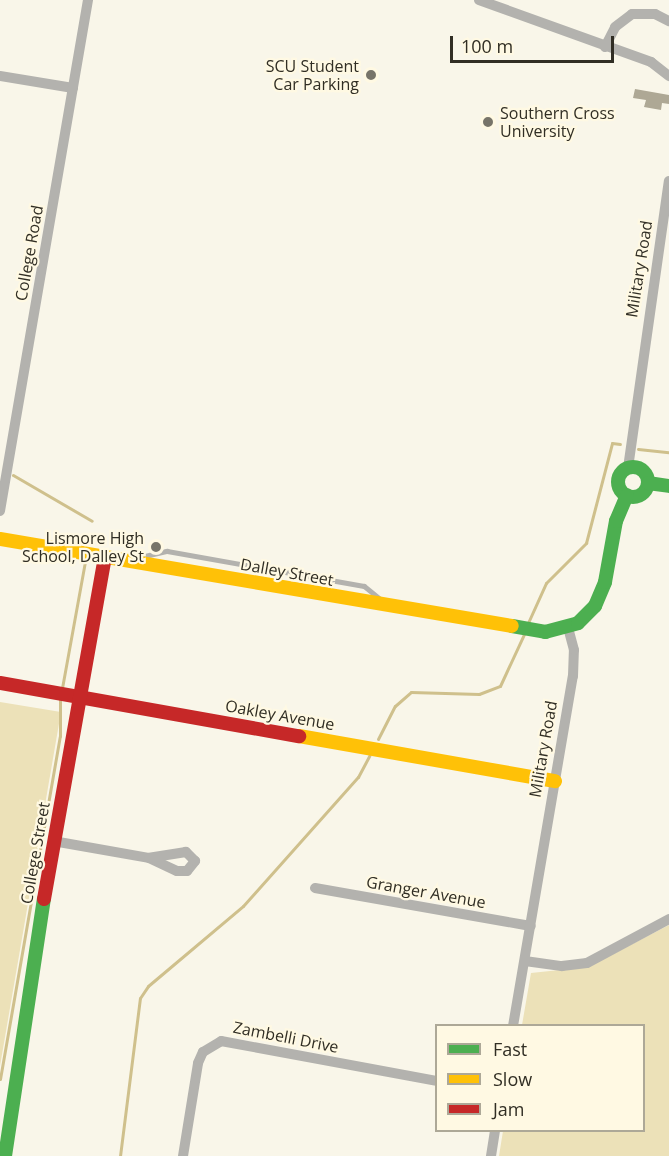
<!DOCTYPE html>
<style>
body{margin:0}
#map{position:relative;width:669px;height:1156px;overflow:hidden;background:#f9f6e9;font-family:"Open Sans",sans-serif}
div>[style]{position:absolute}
.green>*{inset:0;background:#ece1b8}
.stream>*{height:3px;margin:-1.5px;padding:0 1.5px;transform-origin:1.5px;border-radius:1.5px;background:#cfc08c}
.building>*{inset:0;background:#aea895}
.lane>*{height:5px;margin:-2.5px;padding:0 2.5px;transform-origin:2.5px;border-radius:2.5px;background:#b3b2ae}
.street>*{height:10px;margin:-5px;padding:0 5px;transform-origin:5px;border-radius:5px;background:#b3b2ae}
.fast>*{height:14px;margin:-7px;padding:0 7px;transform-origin:7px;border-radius:7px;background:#4caf50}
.fast>.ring{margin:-7px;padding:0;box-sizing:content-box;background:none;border:14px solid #4caf50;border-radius:50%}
.slow>*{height:14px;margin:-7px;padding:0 7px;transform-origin:7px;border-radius:7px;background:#ffc107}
.jam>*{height:14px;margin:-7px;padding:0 7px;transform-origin:7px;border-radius:7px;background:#c62828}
.dots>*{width:16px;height:16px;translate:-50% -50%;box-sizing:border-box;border:3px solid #fff9e3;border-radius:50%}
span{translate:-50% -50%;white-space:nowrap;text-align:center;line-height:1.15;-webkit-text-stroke:4.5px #fff9e3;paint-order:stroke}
.poi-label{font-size:16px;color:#312e24}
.right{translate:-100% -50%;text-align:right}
.left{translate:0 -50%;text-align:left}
.street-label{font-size:16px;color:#312e24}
.legend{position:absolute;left:435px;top:1024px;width:210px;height:108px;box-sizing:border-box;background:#fff9e3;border:2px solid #ada897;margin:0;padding:8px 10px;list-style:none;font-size:18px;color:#312e24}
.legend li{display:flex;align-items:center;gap:12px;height:30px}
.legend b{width:30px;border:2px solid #ada897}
.scale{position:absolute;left:450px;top:36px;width:164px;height:27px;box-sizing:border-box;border:3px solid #312e24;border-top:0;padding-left:8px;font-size:18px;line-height:21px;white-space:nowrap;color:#312e24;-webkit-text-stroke:4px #fff9e3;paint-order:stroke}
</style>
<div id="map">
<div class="green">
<i style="clip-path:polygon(0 702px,61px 712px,0 1066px)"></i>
<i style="clip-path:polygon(669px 925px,669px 1156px,499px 1156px,503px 1131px,644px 1130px,644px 1026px,522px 1025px,531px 973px,588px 967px)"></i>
</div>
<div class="stream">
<i style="left:638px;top:449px;width:31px;rotate:6deg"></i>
<i style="left:13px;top:475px;width:91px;rotate:30.2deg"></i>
<i style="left:527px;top:625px;width:46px;rotate:-65.7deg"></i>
<i style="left:546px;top:583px;width:57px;rotate:-45deg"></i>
<i style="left:586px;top:543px;width:103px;rotate:-75.4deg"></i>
<i style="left:612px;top:443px;width:8px;rotate:7deg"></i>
<i style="left:62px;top:688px;width:128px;rotate:-79.7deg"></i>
<i style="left:378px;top:739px;width:37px;rotate:-63deg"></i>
<i style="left:395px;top:706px;width:21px;rotate:-41deg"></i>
<i style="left:411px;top:692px;width:68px;rotate:1.7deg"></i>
<i style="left:479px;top:694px;width:22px;rotate:-21deg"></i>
<i style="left:500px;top:686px;width:57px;rotate:-65.2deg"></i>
<i style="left:0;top:1079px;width:348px;rotate:-80.1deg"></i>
<i style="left:60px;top:736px;width:39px;rotate:-90deg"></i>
<i style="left:120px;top:1156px;width:159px;rotate:-82.8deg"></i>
<i style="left:140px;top:998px;width:14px;rotate:-56deg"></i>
<i style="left:148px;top:986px;width:124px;rotate:-40.1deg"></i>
<i style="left:243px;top:906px;width:173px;rotate:-48.3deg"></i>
<i style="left:358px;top:777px;width:24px;rotate:-62deg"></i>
</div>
<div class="building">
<i style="clip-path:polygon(635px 89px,669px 95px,669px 104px,662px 103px,661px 110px,644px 107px,646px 100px,633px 98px)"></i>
</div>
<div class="lane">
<i style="left:136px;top:558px;width:32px;rotate:-13deg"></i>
<i style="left:167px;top:551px;width:200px;rotate:10.1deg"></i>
<i style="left:364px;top:586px;width:22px;rotate:39deg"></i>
</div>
<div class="street">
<i style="left:479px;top:0;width:183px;rotate:19.8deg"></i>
<i style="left:651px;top:62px;width:23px;rotate:38deg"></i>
<i style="left:605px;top:47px;width:22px;rotate:-63deg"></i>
<i style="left:615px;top:27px;width:21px;rotate:-37deg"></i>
<i style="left:632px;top:14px;width:23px"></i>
<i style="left:655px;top:14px;width:16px;rotate:27deg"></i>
<i style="left:0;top:76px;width:74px;rotate:9.3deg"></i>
<i style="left:628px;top:468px;width:290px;rotate:-81.9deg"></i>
<i style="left:0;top:511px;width:519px;rotate:-80.23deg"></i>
<i style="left:53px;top:841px;width:97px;rotate:10deg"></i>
<i style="left:149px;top:858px;width:31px;rotate:25deg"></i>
<i style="left:177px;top:871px;width:10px"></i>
<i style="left:187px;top:871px;width:13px;rotate:-51deg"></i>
<i style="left:195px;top:861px;width:13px;rotate:-135deg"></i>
<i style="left:186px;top:852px;width:37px;rotate:171deg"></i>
<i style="left:315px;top:888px;width:219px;rotate:10deg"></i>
<i style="left:525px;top:961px;width:37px;rotate:8deg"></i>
<i style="left:562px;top:966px;width:25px;rotate:-7deg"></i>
<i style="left:587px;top:963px;width:93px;rotate:-28.2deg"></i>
<i style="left:513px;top:1026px;width:355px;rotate:-80.3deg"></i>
<i style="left:573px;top:676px;width:26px;rotate:-88deg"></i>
<i style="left:574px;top:650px;width:23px;rotate:-105deg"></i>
<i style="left:183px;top:1156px;width:94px;rotate:-80.8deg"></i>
<i style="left:198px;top:1063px;width:12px;rotate:-66deg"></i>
<i style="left:203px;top:1052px;width:21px;rotate:-31deg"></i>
<i style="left:221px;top:1041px;width:219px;rotate:10.5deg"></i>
<i style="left:491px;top:1156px;width:26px;rotate:-81deg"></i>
</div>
<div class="fast">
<i class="ring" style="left:618px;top:467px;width:16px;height:16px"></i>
<i style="left:648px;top:483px;width:21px;rotate:8deg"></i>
<i style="left:512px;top:626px;width:34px;rotate:10deg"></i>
<i style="left:545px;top:632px;width:34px;rotate:-15deg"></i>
<i style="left:578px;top:623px;width:24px;rotate:-45deg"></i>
<i style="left:595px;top:606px;width:26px;rotate:-67deg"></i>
<i style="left:605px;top:582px;width:62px;rotate:-79.8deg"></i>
<i style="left:616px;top:521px;width:28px;rotate:-67deg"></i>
<i style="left:5px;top:1156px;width:260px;rotate:-81.4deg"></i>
</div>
<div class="slow">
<i style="left:0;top:539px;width:519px;rotate:9.64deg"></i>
<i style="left:299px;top:736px;width:260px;rotate:10deg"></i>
</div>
<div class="jam">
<i style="left:0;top:683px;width:304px;rotate:10.1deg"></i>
<i style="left:44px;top:899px;width:346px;rotate:-79.9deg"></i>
</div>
<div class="dots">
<i style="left:371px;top:75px;background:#777469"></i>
<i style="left:488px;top:122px;background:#777469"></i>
<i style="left:156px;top:547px;background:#777469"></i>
</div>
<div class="poi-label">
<span class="right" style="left:359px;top:75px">SCU Student<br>Car Parking</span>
<span class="left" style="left:500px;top:122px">Southern Cross<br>University</span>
<span class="right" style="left:144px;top:547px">Lismore High<br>School, Dalley St</span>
</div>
<div class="street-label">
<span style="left:29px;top:253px;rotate:-80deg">College Road</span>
<span style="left:639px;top:269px;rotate:-81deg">Military Road</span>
<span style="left:287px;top:572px;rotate:10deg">Dalley Street</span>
<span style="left:280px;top:715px;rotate:10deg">Oakley Avenue</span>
<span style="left:543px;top:749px;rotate:-80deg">Military Road</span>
<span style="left:35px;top:853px;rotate:-80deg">College Street</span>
<span style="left:426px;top:892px;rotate:10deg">Granger Avenue</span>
<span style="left:286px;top:1037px;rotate:11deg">Zambelli Drive</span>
</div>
<ul class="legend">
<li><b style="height:8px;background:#4caf50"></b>Fast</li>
<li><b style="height:8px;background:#ffc107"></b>Slow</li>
<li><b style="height:8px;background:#c62828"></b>Jam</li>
</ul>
<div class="scale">100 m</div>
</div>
